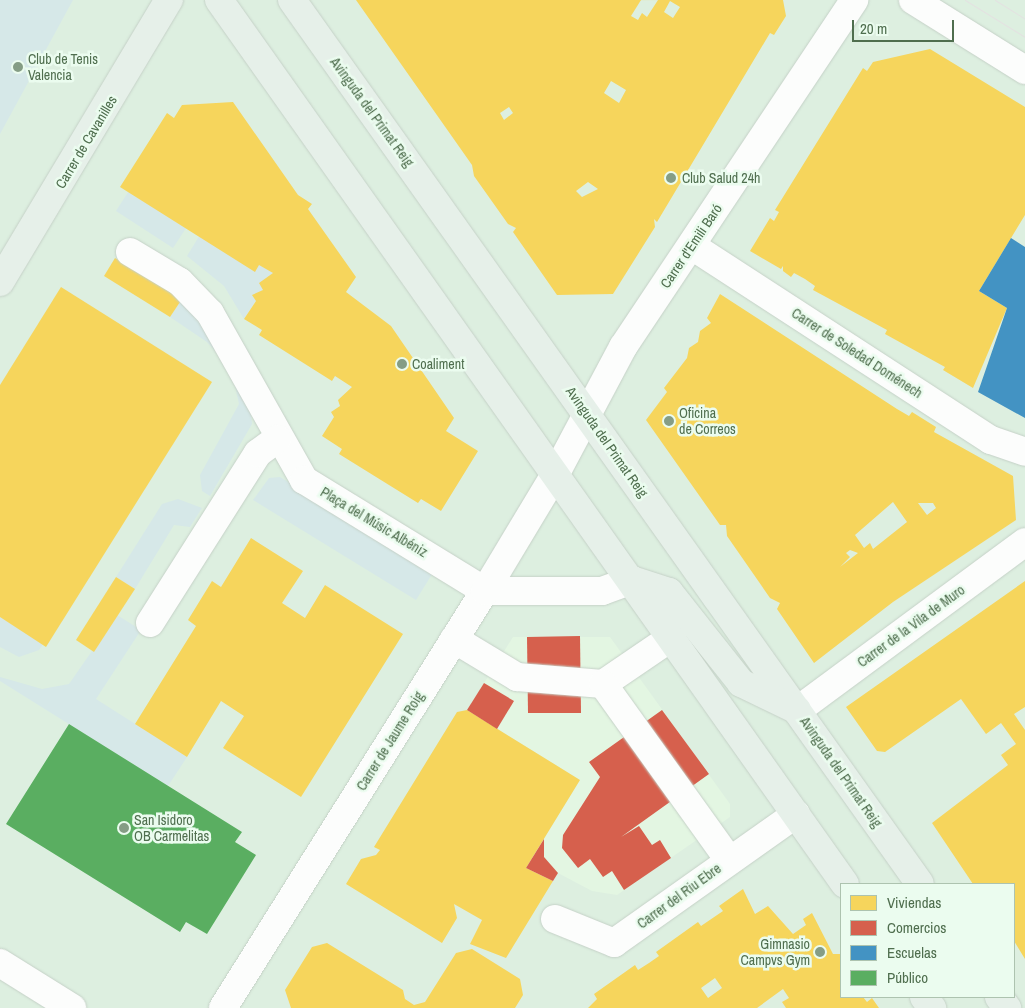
<!DOCTYPE html>
<meta charset="utf-8">
<style>
body{margin:0}
#map{position:relative;width:1025px;height:1008px;overflow:hidden;background:#eaf4ec;font-family:"Archivo Narrow",sans-serif}
div>[style]{position:absolute}
.residential>*{inset:0;background:#ddefe0}
.commercial>*{inset:0;background:#e3f6e2}
.green>*{inset:0;background:#d6e8e8}
.homes>*{inset:0;background:#f6d55c}
.shops>*{inset:0;background:#d6604d}
.schools>*{inset:0;background:#4393c3}
.public>*{inset:0;background:#5aae61}
.roads{filter:drop-shadow(0 0 1px #c5d1c7) drop-shadow(0 0 1px #c5d1c7)}
.minor>*{height:28px;margin:-14px;padding:0 14px;transform-origin:14px;border-radius:14px;background:#fcfdfc}
.major>*{height:28px;margin:-14px;padding:0 14px;transform-origin:14px;border-radius:14px;background:#e6f0e9}
.tram>*{height:1px;margin:-0.5px;padding:0 0.5px;transform-origin:0.5px;border-radius:0.5px;background:#e3e2e1}
.dots>*{width:14px;height:14px;translate:-50% -50%;box-sizing:border-box;border:2px solid #ebfcef;border-radius:50%}
span{translate:-50% -50%;white-space:nowrap;text-align:center;line-height:1.15;-webkit-text-stroke:5px #ebfcef;paint-order:stroke}
.poi-label{font-size:14px;color:#4f6e4e}
.left{translate:0 -50%;text-align:left}
.right{translate:-100% -50%;text-align:right}
.street-label{font-size:14px;color:#4f6e4e}
.legend{position:absolute;left:840px;top:883px;width:175px;height:115px;box-sizing:border-box;background:#ebfcef;border:1px solid #adc3af;margin:0;padding:6px 9px;list-style:none;font-size:15px;color:#4f6e4e}
.legend li{display:flex;align-items:center;gap:10px;height:25px}
.legend b{width:25px;border:1px solid #adc3af}
.scale{position:absolute;left:852px;top:20px;width:102px;height:22px;box-sizing:border-box;border:2px solid #4f6e4e;border-top:0;padding-left:6px;font-size:15px;line-height:18px;white-space:nowrap;color:#4f6e4e;-webkit-text-stroke:4px #ebfcef;paint-order:stroke}
</style>
<div id="map">
<div class="residential">
<i style="clip-path:polygon(evenodd,0 0,1025px 0,1025px 1008px,0 1008px,0 0,841px 884px,1014px 884px,1014px 997px,841px 997px,841px 884px)"></i>
</div>
<div class="commercial">
<i style="clip-path:polygon(513px 637px,610px 637px,730px 804px,730px 817px,617px 895px,592px 891px,558px 873px,553px 881px,526px 868px,580px 780px,467px 710px)"></i>
</div>
<div class="green">
<i style="clip-path:polygon(0 0,73px 0,0 134px)"></i>
<i style="clip-path:polygon(132px 186px,190px 222px,173px 248px,116px 211px)"></i>
<i style="clip-path:polygon(203px 230px,273px 273px,244px 319px,224px 286px,187px 256px)"></i>
<i style="clip-path:polygon(182px 299px,195px 312px,221px 357px,207px 342px,170px 317px)"></i>
<i style="clip-path:polygon(234px 381px,250px 407px,252px 424px,210px 496px,202px 491px,200px 475px,239px 404px)"></i>
<i style="clip-path:polygon(280px 477px,434px 571px,416px 600px,253px 500px,269px 478px)"></i>
<i style="clip-path:polygon(178px 499px,202px 508px,190px 527px,174px 525px,135px 589px,116px 577px,162px 504px)"></i>
<i style="clip-path:polygon(117px 615px,141px 630px,96px 699px,187px 757px,168px 786px,0 681px,0 677px,42px 689px,69px 684px)"></i>
<i style="clip-path:polygon(0 617px,43px 644px,39px 650px,19px 657px,0 647px)"></i>
</div>
<div class="homes">
<i style="clip-path:polygon(evenodd,356px 0,641px 0,631px 16px,638px 20px,642px 13px,647px 17px,658px 0,783px 0,786px 16px,774px 35px,770px 33px,657px 222px,654px 219px,655px 227px,613px 294px,557px 295px,513px 232px,516px 228px,508px 224px,474px 176px,472px 165px,356px 0,670px 1px,680px 7px,673px 18px,664px 12px,670px 1px,356px 0,611px 81px,626px 90px,619px 103px,604px 93px,611px 81px,356px 0,509px 107px,513px 113px,504px 120px,500px 113px,509px 107px,356px 0,588px 182px,598px 189px,582px 197px,576px 191px,588px 182px)"></i>
<i style="clip-path:polygon(930px 49px,1025px 107px,1025px 215px,979px 291px,1007px 308px,973px 388px,943px 370px,945px 367px,885px 334px,887px 330px,813px 290px,815px 286px,805px 279px,794px 273px,791px 277px,783px 271px,783px 266px,781px 269px,750px 251px,770px 218px,774px 221px,779px 212px,775px 210px,863px 68px,867px 71px,873px 62px)"></i>
<i style="clip-path:polygon(233px 102px,298px 195px,312px 204px,308px 209px,356px 277px,346px 292px,391px 326px,454px 418px,446px 431px,478px 451px,441px 511px,421px 499px,418px 503px,339px 454px,342px 449px,322px 436px,334px 417px,331px 412px,340px 406px,338px 400px,352px 387px,335px 376px,332px 381px,259px 335px,262px 330px,244px 319px,256px 301px,252px 295px,263px 290px,259px 283px,273px 273px,259px 265px,255px 272px,120px 187px,167px 113px,174px 118px,182px 105px)"></i>
<i style="clip-path:polygon(115px 258px,182px 299px,170px 317px,104px 276px)"></i>
<i style="clip-path:polygon(61px 287px,212px 382px,46px 647px,0 617px,0 385px)"></i>
<i style="clip-path:polygon(evenodd,720px 294px,897px 409px,909px 416px,912px 412px,936px 427px,934px 432px,1013px 476px,1016px 520px,893px 602px,814px 663px,777px 609px,780px 603px,770px 598px,727px 536px,726px 525px,720px 525px,646px 420px,667px 392px,664px 388px,687px 358px,689px 348px,698px 342px,700px 331px,711px 323px,707px 318px,720px 294px,893px 502px,907px 522px,873px 549px,870px 543px,864px 548px,855px 535px,893px 502px,720px 294px,918px 503px,933px 503px,936px 508px,927px 515px,918px 503px,720px 294px,850px 550px,858px 553px,840px 567px,850px 557px,846px 553px,850px 550px)"></i>
<i style="clip-path:polygon(251px 538px,303px 571px,282px 603px,305px 618px,325px 585px,403px 634px,301px 797px,223px 748px,244px 716px,221px 701px,187px 757px,135px 724px,196px 626px,188px 620px,212px 581px,221px 587px)"></i>
<i style="clip-path:polygon(116px 577px,135px 589px,94px 652px,76px 640px)"></i>
<i style="clip-path:polygon(1025px 581px,1025px 707px,1014px 714px,1025px 730px,1025px 959px,1014px 941px,1014px 884px,973px 884px,932px 823px,1008px 765px,1001px 755px,1016px 744px,1001px 723px,986px 734px,961px 699px,885px 752px,877px 751px,846px 707px)"></i>
<i style="clip-path:polygon(467px 710px,580px 780px,526px 868px,553px 881px,506px 958px,470px 944px,482px 920px,454px 904px,457px 918px,442px 943px,346px 884px,361px 859px,376px 855px,380px 850px,374px 847px,457px 712px)"></i>
<i style="clip-path:polygon(evenodd,743px 889px,755px 914px,768px 906px,793px 934px,806px 925px,803px 919px,812px 913px,833px 954px,841px 954px,841px 997px,863px 997px,867px 1002px,872px 998px,879px 1008px,786px 1008px,782px 1002px,789px 998px,783px 989px,757px 1008px,588px 1008px,597px 999px,594px 994px,635px 965px,638px 970px,649px 963px,659px 956px,656px 952px,698px 922px,701px 926px,723px 911px,719px 906px,743px 889px,715px 978px,722px 988px,708px 998px,701px 988px,715px 978px)"></i>
<i style="clip-path:polygon(327px 943px,403px 990px,405px 999px,414px 1005px,425px 1002px,456px 953px,472px 949px,520px 979px,523px 995px,515px 1008px,291px 1008px,285px 990px,312px 947px)"></i>
</div>
<div class="shops">
<i style="clip-path:polygon(580px 636px,581px 713px,528px 713px,527px 637px)"></i>
<i style="clip-path:polygon(484px 683px,514px 701px,497px 729px,467px 710px)"></i>
<i style="clip-path:polygon(662px 710px,709px 774px,621px 837px,639px 826px,652px 845px,660px 840px,671px 858px,624px 890px,612px 871px,603px 877px,590px 859px,578px 868px,562px 848px,563px 835px,600px 777px,589px 762px)"></i>
<i style="clip-path:polygon(544px 839px,544px 857px,558px 873px,553px 881px,526px 868px)"></i>
</div>
<div class="schools">
<i style="clip-path:polygon(1011px 238px,1025px 247px,1025px 418px,978px 392px,1007px 308px,979px 291px)"></i>
</div>
<div class="public">
<i style="clip-path:polygon(69px 724px,242px 832px,235px 842px,256px 855px,207px 934px,186px 922px,180px 932px,6px 824px)"></i>
</div>
<div class="roads">
<div class="minor">
<i style="left:913px;top:0;width:132px;rotate:32deg"></i>
<i style="left:692px;top:246px;width:356px;rotate:33deg"></i>
<i style="left:991px;top:440px;width:36px;rotate:19deg"></i>
<i style="left:130px;top:252px;width:58px;rotate:31deg"></i>
<i style="left:180px;top:282px;width:43px;rotate:45.9deg"></i>
<i style="left:210px;top:313px;width:192px;rotate:60.6deg"></i>
<i style="left:304px;top:480px;width:212px;rotate:31.5deg"></i>
<i style="left:485px;top:591px;width:117px"></i>
<i style="left:602px;top:591px;width:32px;rotate:-20deg"></i>
<i style="left:150px;top:623px;width:201px;rotate:-57.6deg"></i>
<i style="left:258px;top:453px;width:24px;rotate:-36deg"></i>
<i style="left:454px;top:639px;width:74px;rotate:31.1deg"></i>
<i style="left:517px;top:677px;width:86px;rotate:4.7deg"></i>
<i style="left:603px;top:684px;width:83px;rotate:-34.3deg"></i>
<i style="left:603px;top:684px;width:216px;rotate:54.4deg"></i>
<i style="left:798px;top:710px;width:282px;rotate:-36.5deg"></i>
<i style="left:555px;top:919px;width:64px;rotate:22.1deg"></i>
<i style="left:614px;top:943px;width:223px;rotate:-35.3deg"></i>
<i style="left:0;top:963px;width:85px;rotate:32deg"></i>
<i style="left:223px;top:1008px;width:492px;rotate:-57.9deg"></i>
<i style="left:485px;top:591px;width:138px;rotate:-59deg"></i>
<i style="left:556px;top:473px;width:143px;rotate:-62deg"></i>
<i style="left:623px;top:347px;width:417px;rotate:-56.3deg"></i>
</div>
<div class="major">
<i style="left:219px;top:0;width:1083px;rotate:54.7deg"></i>
<i style="left:292px;top:0;width:1084px;rotate:54.61deg"></i>
<i style="left:0;top:282px;width:329px;rotate:-59.1deg"></i>
<i style="left:632px;top:580px;width:39px;rotate:18deg"></i>
<i style="left:669px;top:592px;width:116px;rotate:51.6deg"></i>
<i style="left:741px;top:683px;width:62px;rotate:25.7deg"></i>
<i style="left:924px;top:997px;width:14px;rotate:54deg"></i>
<i style="left:999px;top:997px;width:14px;rotate:54deg"></i>
</div>
</div>
<div class="tram">
<i style="left:965px;top:0;width:70px;rotate:31.7deg"></i>
<i style="left:995px;top:0;width:36px;rotate:32deg"></i>
</div>
<div class="dots">
<i style="left:18px;top:67px;background:#859d85"></i>
<i style="left:671px;top:178px;background:#859d85"></i>
<i style="left:402px;top:364px;background:#859d85"></i>
<i style="left:669px;top:421px;background:#859d85"></i>
<i style="left:124px;top:828px;background:#859d85"></i>
<i style="left:820px;top:952px;background:#859d85"></i>
</div>
<div class="poi-label">
<span class="left" style="left:28px;top:67px">Club de Tenis<br>Valencia</span>
<span class="left" style="left:682px;top:178px">Club Salud 24h</span>
<span class="left" style="left:412px;top:364px">Coaliment</span>
<span class="left" style="left:679px;top:421px">Oficina<br>de Correos</span>
<span class="left" style="left:134px;top:828px">San Isidoro<br>OB Carmelitas</span>
<span class="right" style="left:810px;top:952px">Gimnasio<br>Campvs Gym</span>
</div>
<div class="street-label">
<span style="left:372px;top:112px;rotate:54deg">Avinguda del Primat Reig</span>
<span style="left:86px;top:142px;rotate:-59deg">Carrer de Cavanilles</span>
<span style="left:691px;top:246px;rotate:-56deg">Carrer d'Emili Baró</span>
<span style="left:857px;top:353px;rotate:33deg">Carrer de Soledad Doménech</span>
<span style="left:607px;top:442px;rotate:55deg">Avinguda del Primat Reig</span>
<span style="left:374px;top:522px;rotate:31deg">Plaça del Músic Albéniz</span>
<span style="left:911px;top:626px;rotate:-36deg">Carrer de la Vila de Muro</span>
<span style="left:390px;top:741px;rotate:-58deg">Carrer de Jaume Roig</span>
<span style="left:841px;top:772px;rotate:55deg">Avinguda del Primat Reig</span>
<span style="left:679px;top:896px;rotate:-36deg">Carrer del Riu Ebre</span>
</div>
<ul class="legend">
<li><b style="height:14px;background:#f6d55c"></b>Viviendas</li>
<li><b style="height:14px;background:#d6604d"></b>Comercios</li>
<li><b style="height:14px;background:#4393c3"></b>Escuelas</li>
<li><b style="height:14px;background:#5aae61"></b>Público</li>
</ul>
<div class="scale">20 m</div>
</div>
